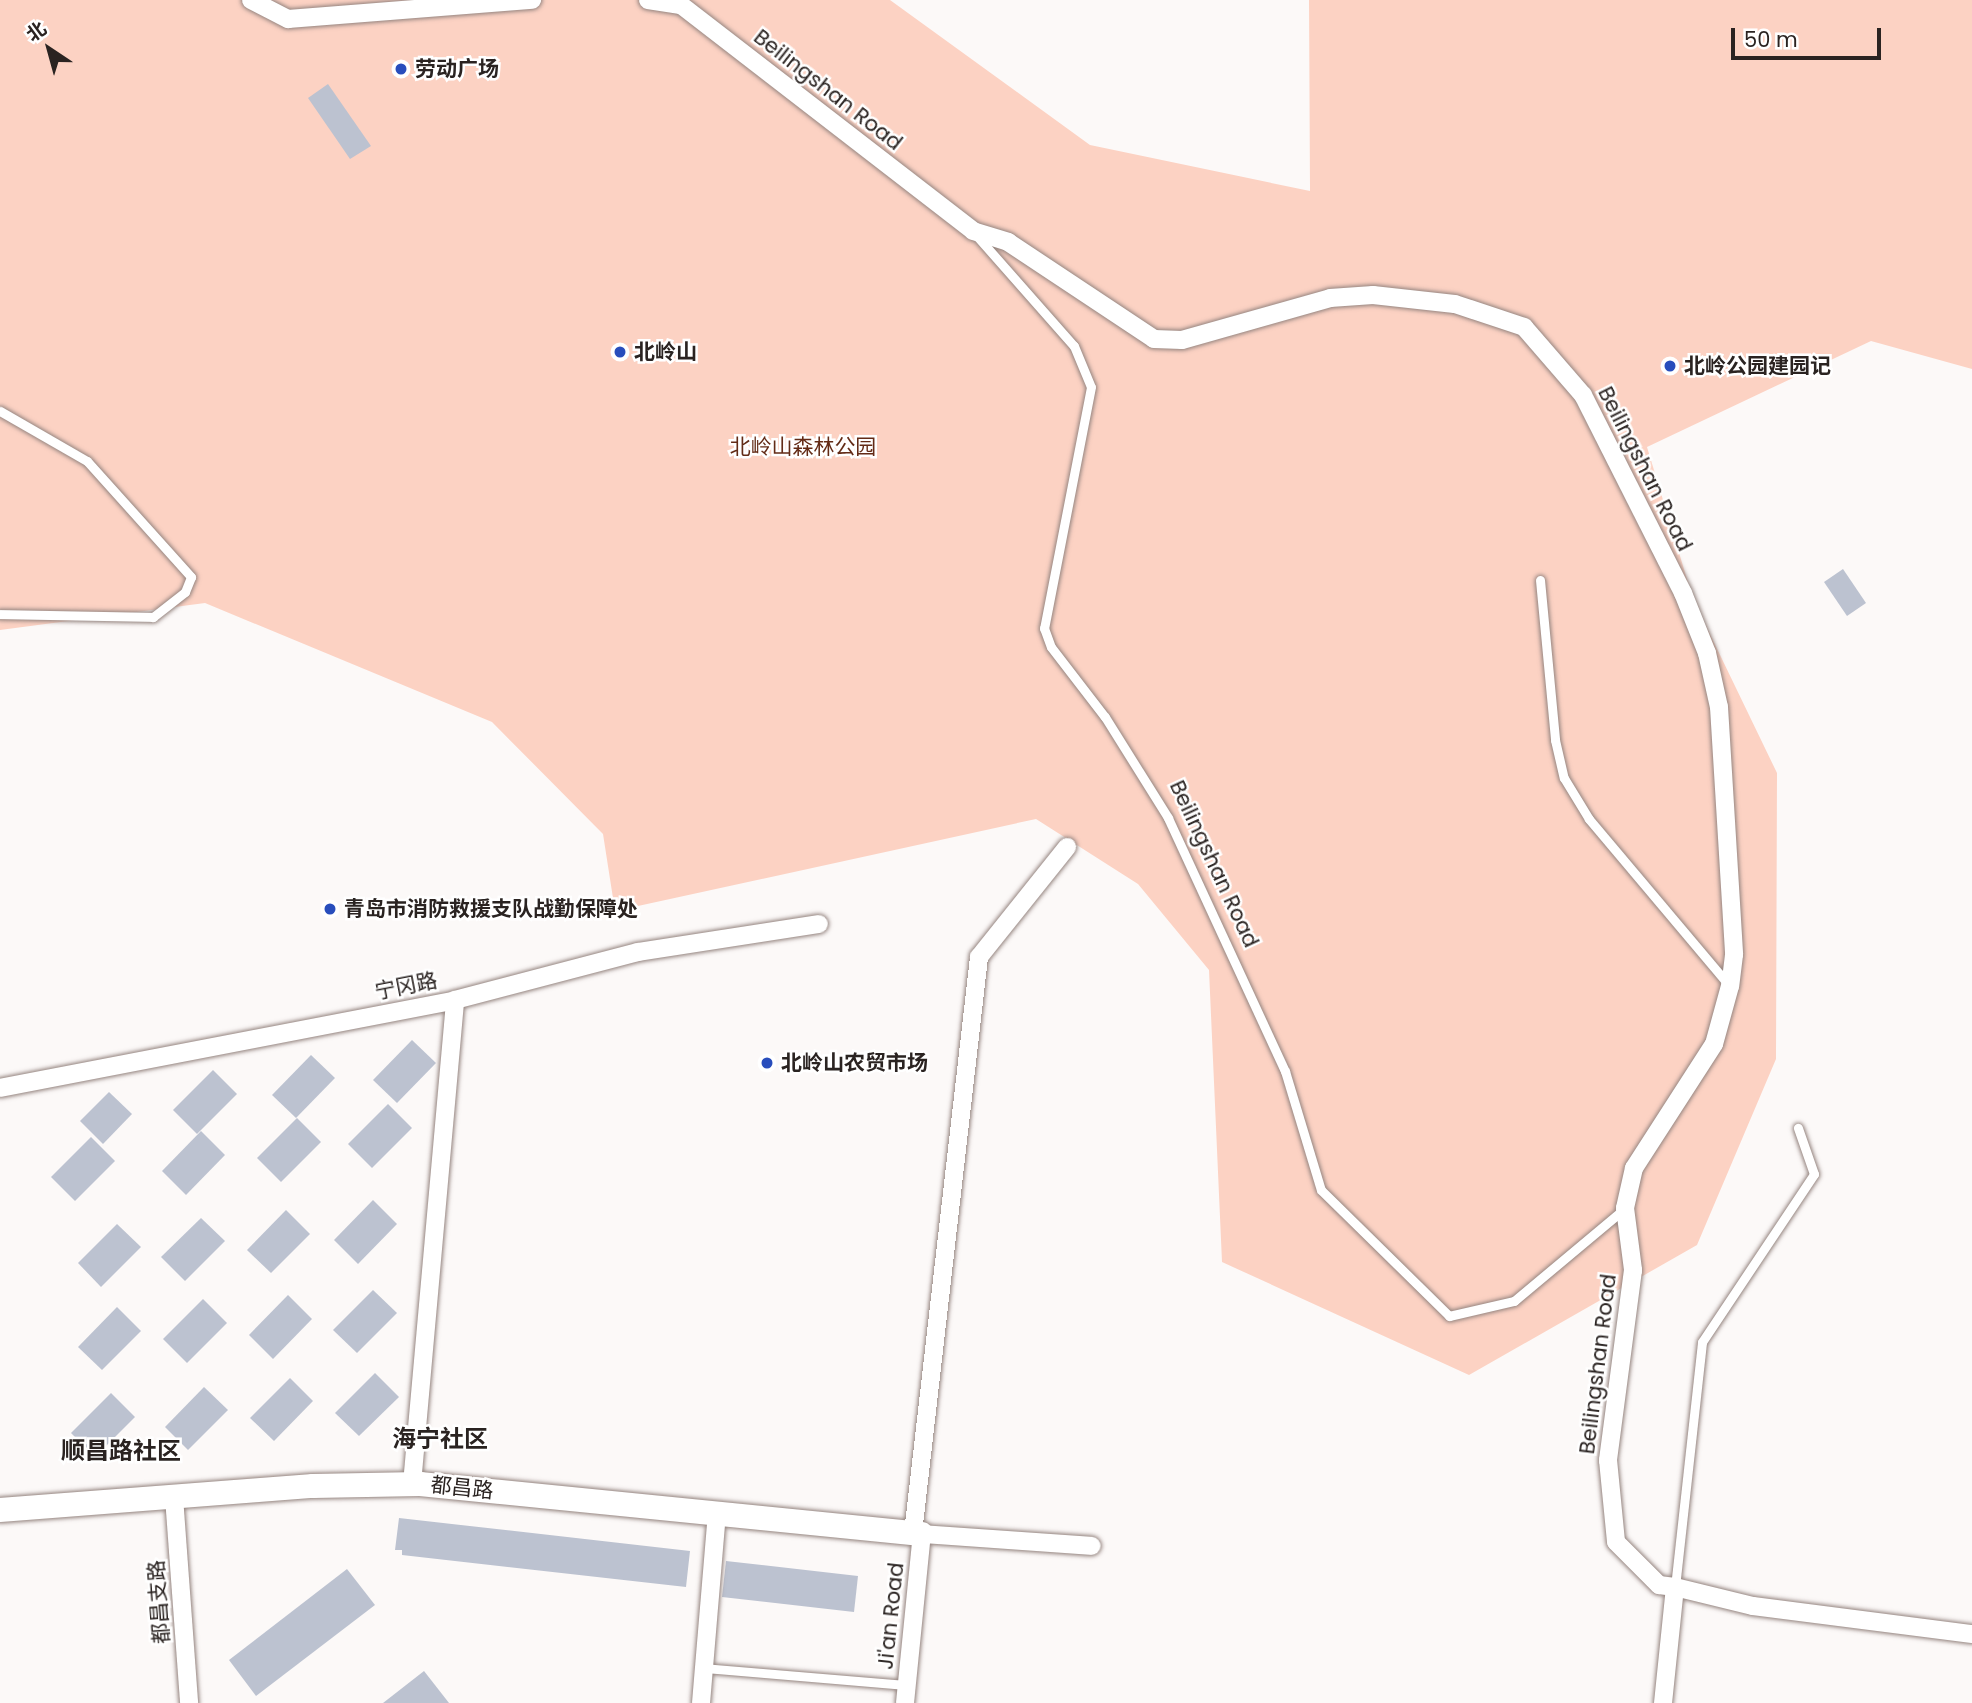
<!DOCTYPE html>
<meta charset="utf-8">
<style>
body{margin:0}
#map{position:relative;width:1972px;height:1703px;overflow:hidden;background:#fcf9f8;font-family:Poppins,"Noto Sans SC",sans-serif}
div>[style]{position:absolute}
.green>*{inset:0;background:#fcd2c3}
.building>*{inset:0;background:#bcc2d0}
.roads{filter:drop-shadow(0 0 2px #958580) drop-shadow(0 0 2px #958580)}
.lane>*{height:9px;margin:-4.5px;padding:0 4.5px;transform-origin:4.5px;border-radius:4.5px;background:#fff}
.street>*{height:18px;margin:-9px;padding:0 9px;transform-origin:9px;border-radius:9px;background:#fff}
.secondary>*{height:24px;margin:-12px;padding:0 12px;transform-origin:12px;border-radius:12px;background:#fff}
.dots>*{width:19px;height:19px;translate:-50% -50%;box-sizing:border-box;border:4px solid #fff;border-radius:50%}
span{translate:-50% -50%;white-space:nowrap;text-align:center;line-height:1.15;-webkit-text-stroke:5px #fff;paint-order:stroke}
.poi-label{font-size:21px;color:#2a2321;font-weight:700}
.left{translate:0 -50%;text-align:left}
.street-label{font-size:21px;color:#2a2321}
.park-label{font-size:21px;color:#632b16}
.quarter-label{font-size:24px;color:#2a2321;font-weight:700}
.north{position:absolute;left:14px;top:14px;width:70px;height:70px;-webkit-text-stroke:5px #fff;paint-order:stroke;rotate:324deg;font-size:19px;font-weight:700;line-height:28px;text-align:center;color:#2a2321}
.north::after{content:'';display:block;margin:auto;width:24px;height:32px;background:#2a2321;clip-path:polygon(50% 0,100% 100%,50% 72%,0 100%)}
.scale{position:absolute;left:1731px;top:28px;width:150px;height:32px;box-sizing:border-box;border:4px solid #2a2321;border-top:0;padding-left:9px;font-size:21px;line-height:24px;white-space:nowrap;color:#2a2321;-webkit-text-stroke:5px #fff;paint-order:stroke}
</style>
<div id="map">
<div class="green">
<i style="clip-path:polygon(0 0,890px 0,1090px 145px,1310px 191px,1309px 0,1972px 0,1972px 369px,1871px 341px,1647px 447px,1693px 599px,1777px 773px,1776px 1059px,1697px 1245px,1469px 1375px,1222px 1262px,1209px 970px,1138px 884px,1036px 819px,615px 911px,603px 834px,492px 722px,205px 603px,0 630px)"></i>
</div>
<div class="building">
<i style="clip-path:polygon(328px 84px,371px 146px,350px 159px,308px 98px)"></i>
<i style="clip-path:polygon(1843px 569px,1866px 603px,1847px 616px,1824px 582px)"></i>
<i style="clip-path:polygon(412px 1040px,436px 1063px,397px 1103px,373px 1080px)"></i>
<i style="clip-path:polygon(311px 1055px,335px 1078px,296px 1118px,272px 1095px)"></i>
<i style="clip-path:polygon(213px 1070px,237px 1094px,197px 1134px,173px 1110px)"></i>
<i style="clip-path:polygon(109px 1092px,132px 1114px,103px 1144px,80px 1121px)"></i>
<i style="clip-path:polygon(388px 1104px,412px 1128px,372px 1168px,348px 1144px)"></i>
<i style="clip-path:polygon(297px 1118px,321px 1142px,281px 1182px,257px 1158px)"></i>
<i style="clip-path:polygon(201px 1131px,225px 1155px,186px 1195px,162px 1171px)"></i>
<i style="clip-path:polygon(91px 1137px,115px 1161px,75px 1201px,51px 1177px)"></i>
<i style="clip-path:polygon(373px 1200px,397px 1224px,358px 1264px,334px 1240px)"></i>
<i style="clip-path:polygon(286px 1210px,310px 1234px,271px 1273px,247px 1250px)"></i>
<i style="clip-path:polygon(201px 1218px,225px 1241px,185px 1281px,161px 1257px)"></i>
<i style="clip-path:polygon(117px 1224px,141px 1247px,101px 1287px,78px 1263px)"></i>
<i style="clip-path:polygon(373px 1290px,397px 1313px,357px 1353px,333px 1330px)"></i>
<i style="clip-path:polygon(288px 1295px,312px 1319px,273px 1359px,249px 1335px)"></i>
<i style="clip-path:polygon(203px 1299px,227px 1323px,187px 1363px,163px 1339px)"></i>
<i style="clip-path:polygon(117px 1307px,141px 1331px,102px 1370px,78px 1347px)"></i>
<i style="clip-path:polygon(375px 1373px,399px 1397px,359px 1436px,335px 1413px)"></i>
<i style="clip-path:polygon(290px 1378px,313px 1401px,274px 1441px,250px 1418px)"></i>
<i style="clip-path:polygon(204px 1387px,228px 1410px,188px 1450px,165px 1427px)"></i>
<i style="clip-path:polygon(111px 1393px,135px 1417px,95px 1457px,71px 1433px)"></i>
<i style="clip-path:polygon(399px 1518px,690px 1551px,686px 1587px,402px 1555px,402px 1550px,395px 1550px)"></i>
<i style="clip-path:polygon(726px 1561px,858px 1576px,854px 1612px,722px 1597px)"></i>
<i style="clip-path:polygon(347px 1569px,375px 1605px,256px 1696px,229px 1660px)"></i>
<i style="clip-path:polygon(424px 1671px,449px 1703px,383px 1703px)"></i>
</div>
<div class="roads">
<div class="lane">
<i style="left:976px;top:235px;width:148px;rotate:48.6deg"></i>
<i style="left:1074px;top:346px;width:44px;rotate:67.5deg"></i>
<i style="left:1091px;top:387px;width:246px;rotate:101deg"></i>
<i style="left:1044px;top:628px;width:20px;rotate:70deg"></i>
<i style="left:1051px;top:647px;width:88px;rotate:52.4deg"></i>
<i style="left:1105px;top:717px;width:119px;rotate:58deg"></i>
<i style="left:1168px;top:818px;width:279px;rotate:65.2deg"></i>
<i style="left:1285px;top:1071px;width:124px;rotate:73.2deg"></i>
<i style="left:1321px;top:1190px;width:180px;rotate:44.5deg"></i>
<i style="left:1449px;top:1316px;width:67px;rotate:-13deg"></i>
<i style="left:1514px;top:1301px;width:143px;rotate:-39.9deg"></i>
<i style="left:0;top:411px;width:100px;rotate:29.9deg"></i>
<i style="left:87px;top:461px;width:156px;rotate:48.1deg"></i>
<i style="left:191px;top:577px;width:16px;rotate:112deg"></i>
<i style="left:185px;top:592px;width:41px;rotate:142deg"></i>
<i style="left:153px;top:617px;width:153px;rotate:-178.9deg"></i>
<i style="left:1540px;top:580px;width:161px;rotate:84.6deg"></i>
<i style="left:1555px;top:740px;width:39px;rotate:77deg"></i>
<i style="left:1564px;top:778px;width:48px;rotate:58.6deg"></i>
<i style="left:1589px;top:819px;width:216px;rotate:49.9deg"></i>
<i style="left:1675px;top:1587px;width:246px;rotate:-83.7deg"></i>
<i style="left:1702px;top:1342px;width:202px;rotate:-56.3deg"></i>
<i style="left:1814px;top:1174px;width:49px;rotate:-109.2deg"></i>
<i style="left:704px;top:1668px;width:204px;rotate:4.8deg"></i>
</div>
<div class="street">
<i style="left:251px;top:0;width:42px;rotate:27.2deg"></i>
<i style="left:288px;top:19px;width:245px;rotate:-4.5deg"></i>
<i style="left:648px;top:0;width:33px;rotate:9deg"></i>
<i style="left:681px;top:5px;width:369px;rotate:37.7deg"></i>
<i style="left:973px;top:231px;width:37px;rotate:17deg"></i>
<i style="left:1008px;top:242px;width:175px;rotate:33.6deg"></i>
<i style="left:1154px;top:339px;width:28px;rotate:2deg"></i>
<i style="left:1182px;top:340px;width:154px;rotate:-15.8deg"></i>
<i style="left:1330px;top:298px;width:43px;rotate:-4deg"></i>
<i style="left:1373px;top:295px;width:82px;rotate:6.3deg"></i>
<i style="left:1455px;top:304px;width:73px;rotate:18.4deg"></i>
<i style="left:1524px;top:327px;width:90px;rotate:49.1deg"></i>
<i style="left:1583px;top:395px;width:222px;rotate:63.2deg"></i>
<i style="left:1683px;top:593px;width:65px;rotate:68.2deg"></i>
<i style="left:1707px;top:653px;width:55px;rotate:77.5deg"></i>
<i style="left:1719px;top:707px;width:248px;rotate:86.5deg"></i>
<i style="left:1734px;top:955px;width:31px;rotate:97deg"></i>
<i style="left:1730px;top:986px;width:60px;rotate:105.4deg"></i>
<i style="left:1714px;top:1044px;width:148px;rotate:122.8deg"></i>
<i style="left:1634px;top:1168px;width:41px;rotate:102.7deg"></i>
<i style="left:1625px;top:1208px;width:63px;rotate:82.6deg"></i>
<i style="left:1633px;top:1270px;width:192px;rotate:97.5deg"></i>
<i style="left:1608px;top:1460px;width:82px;rotate:84.4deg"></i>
<i style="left:1616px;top:1542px;width:61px;rotate:45deg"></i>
<i style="left:1659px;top:1585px;width:16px;rotate:7deg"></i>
<i style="left:1675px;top:1587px;width:117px;rotate:95.9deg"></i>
<i style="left:0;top:1088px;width:463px;rotate:-10.9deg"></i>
<i style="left:455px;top:1000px;width:189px;rotate:-14.7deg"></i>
<i style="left:638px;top:952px;width:183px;rotate:-8.8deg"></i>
<i style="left:412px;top:1484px;width:486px;rotate:-84.9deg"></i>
<i style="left:174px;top:1497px;width:207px;rotate:85.8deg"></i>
<i style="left:913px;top:1533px;width:580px;rotate:-83.46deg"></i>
<i style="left:979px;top:957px;width:141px;rotate:-51.3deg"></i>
<i style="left:1675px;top:1587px;width:80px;rotate:13.7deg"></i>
<i style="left:1753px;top:1606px;width:221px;rotate:7.3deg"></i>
<i style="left:701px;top:1703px;width:190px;rotate:-85.2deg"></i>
<i style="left:905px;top:1703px;width:170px;rotate:-84.3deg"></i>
<i style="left:922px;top:1534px;width:170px;rotate:4deg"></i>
</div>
<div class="secondary">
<i style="left:0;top:1510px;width:314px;rotate:-4.4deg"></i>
<i style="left:313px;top:1486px;width:107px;rotate:-1.1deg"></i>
<i style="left:420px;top:1484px;width:504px;rotate:5.69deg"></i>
</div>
</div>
<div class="dots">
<i style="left:401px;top:69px;background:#284dbc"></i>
<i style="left:620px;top:352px;background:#284dbc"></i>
<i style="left:1670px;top:366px;background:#284dbc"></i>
<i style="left:330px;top:909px;background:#284dbc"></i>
<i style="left:767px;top:1063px;background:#284dbc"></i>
</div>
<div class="poi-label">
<span class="left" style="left:415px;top:69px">劳动广场</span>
<span class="left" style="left:634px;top:352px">北岭山</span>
<span class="left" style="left:1684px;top:366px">北岭公园建园记</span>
<span class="left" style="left:344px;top:909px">青岛市消防救援支队战勤保障处</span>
<span class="left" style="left:781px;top:1063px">北岭山农贸市场</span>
</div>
<div class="street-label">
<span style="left:828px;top:90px;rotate:38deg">Beilingshan Road</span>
<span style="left:1645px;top:469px;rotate:63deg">Beilingshan Road</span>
<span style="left:1214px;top:864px;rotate:65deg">Beilingshan Road</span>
<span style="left:406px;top:986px;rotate:-11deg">宁冈路</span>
<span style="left:1598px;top:1364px;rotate:-83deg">Beilingshan Road</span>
<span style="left:462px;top:1488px;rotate:6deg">都昌路</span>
<span style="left:159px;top:1602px;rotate:-94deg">都昌支路</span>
<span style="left:891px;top:1616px;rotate:-84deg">Ji'an Road</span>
</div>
<div class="park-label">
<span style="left:803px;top:447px">北岭山森林公园</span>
</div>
<div class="quarter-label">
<span style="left:440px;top:1439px">海宁社区</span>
<span style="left:121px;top:1451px">顺昌路社区</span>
</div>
<div class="north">北</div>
<div class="scale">50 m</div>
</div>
